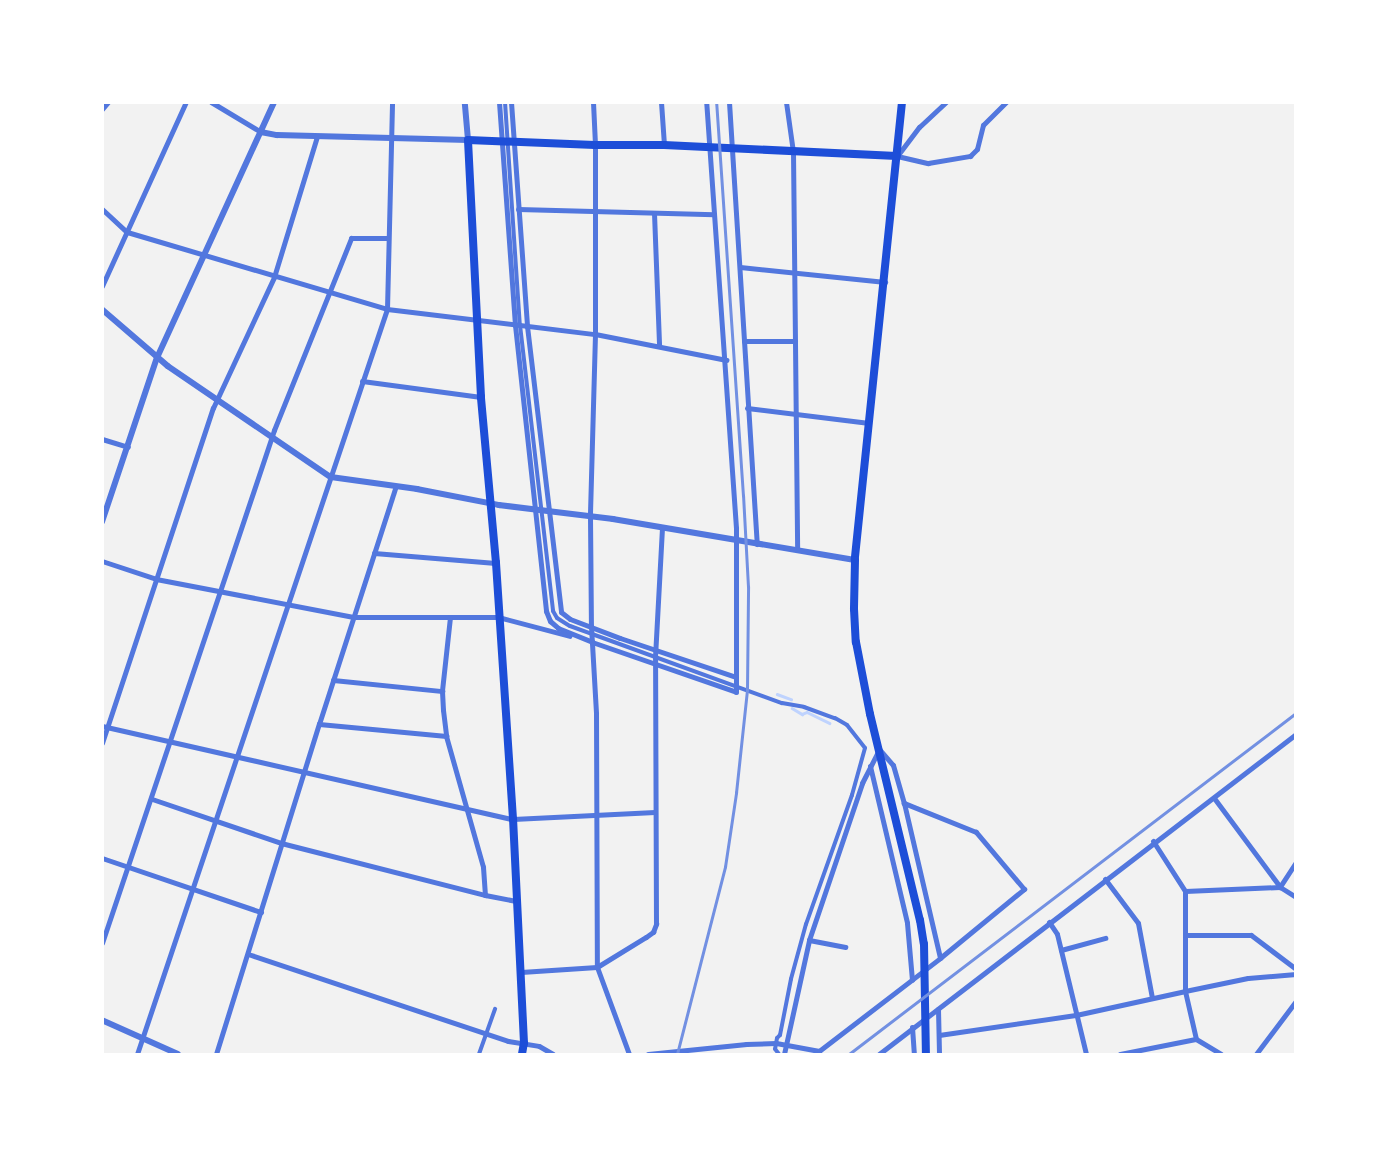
<!DOCTYPE html>
<style>
body{margin:0}
#map{position:relative;width:1398px;height:1157px;overflow:hidden;background:#f2f2f2;font-family:Karla,sans-serif}
div>[style]{position:absolute}
.stream>*{height:2.5px;margin:-1.25px;padding:0 1.25px;transform-origin:1.25px;border-radius:1.25px;background:#bfd3fe}
.pedestrian>*{height:4px;margin:-2px;padding:0 2px;transform-origin:2px;border-radius:2px;background:#5277de}
.minor>*{height:5px;margin:-2.5px;padding:0 2.5px;transform-origin:2.5px;border-radius:2.5px;background:#5277de}
.tertiary>*{height:5.5px;margin:-2.75px;padding:0 2.75px;transform-origin:2.75px;border-radius:2.75px;background:#5277de}
.primary>*{height:8px;margin:-4px;padding:0 4px;transform-origin:4px;border-radius:4px;background:#1d4ed8}
.rail>*{height:2.5px;margin:-1.25px;padding:0 1.25px;transform-origin:1.25px;border-radius:1.25px;background:#7290e2}
span{translate:-50% -50%;white-space:nowrap;text-align:center;line-height:1.15;-webkit-text-stroke:4.5px #fff;paint-order:stroke}
.frame{position:absolute;inset:0;border:104px solid #fff;pointer-events:none}
</style>
<div id="map">
<div class="stream">
<i style="left:777px;top:694px;width:15px;rotate:20deg"></i>
<i style="left:792px;top:708px;width:12px;rotate:31deg"></i>
<i style="left:802px;top:714px;width:5px;rotate:-22deg"></i>
<i style="left:807px;top:712px;width:25px;rotate:26deg"></i>
</div>
<div class="pedestrian">
<i style="left:505px;top:102px;width:224px;rotate:86.2deg"></i>
<i style="left:520px;top:325px;width:288px;rotate:83.4deg"></i>
<i style="left:553px;top:611px;width:8px;rotate:60deg"></i>
<i style="left:557px;top:618px;width:15px;rotate:32deg"></i>
<i style="left:570px;top:626px;width:23px;rotate:20deg"></i>
<i style="left:592px;top:634px;width:202px;rotate:20deg"></i>
<i style="left:782px;top:703px;width:22px;rotate:10deg"></i>
<i style="left:804px;top:707px;width:33px;rotate:20deg"></i>
<i style="left:835px;top:718px;width:14px;rotate:30deg"></i>
<i style="left:847px;top:725px;width:29px;rotate:52deg"></i>
<i style="left:865px;top:748px;width:49px;rotate:105.5deg"></i>
<i style="left:852px;top:795px;width:137px;rotate:109.6deg"></i>
<i style="left:806px;top:924px;width:57px;rotate:105.3deg"></i>
<i style="left:791px;top:979px;width:57px;rotate:101.1deg"></i>
<i style="left:780px;top:1035px;width:4px;rotate:135deg"></i>
<i style="left:777px;top:1038px;width:11px;rotate:100deg"></i>
<i style="left:775px;top:1049px;width:6px;rotate:51deg"></i>
<i style="left:479px;top:1054px;width:48px;rotate:-70.4deg"></i>
</div>
<div class="minor">
<i style="left:211px;top:102px;width:58px;rotate:31deg"></i>
<i style="left:499px;top:102px;width:224px;rotate:85.9deg"></i>
<i style="left:515px;top:325px;width:288px;rotate:83.8deg"></i>
<i style="left:546px;top:611px;width:11px;rotate:68deg"></i>
<i style="left:550px;top:621px;width:11px;rotate:41deg"></i>
<i style="left:558px;top:628px;width:37px;rotate:22deg"></i>
<i style="left:592px;top:642px;width:152px;rotate:19.1deg"></i>
<i style="left:736px;top:692px;width:164px;rotate:-90deg"></i>
<i style="left:736px;top:528px;width:427px;rotate:-94deg"></i>
<i style="left:511px;top:102px;width:225px;rotate:85.9deg"></i>
<i style="left:527px;top:326px;width:288px;rotate:83.2deg"></i>
<i style="left:561px;top:612px;width:11px;rotate:38deg"></i>
<i style="left:570px;top:619px;width:53px;rotate:20.8deg"></i>
<i style="left:620px;top:638px;width:122px;rotate:18.6deg"></i>
<i style="left:593px;top:102px;width:43px;rotate:87.3deg"></i>
<i style="left:595px;top:145px;width:189px;rotate:90deg"></i>
<i style="left:595px;top:334px;width:183px;rotate:91.6deg"></i>
<i style="left:590px;top:517px;width:109px;rotate:89.5deg"></i>
<i style="left:591px;top:626px;width:88px;rotate:86.7deg"></i>
<i style="left:596px;top:714px;width:253px;rotate:89.8deg"></i>
<i style="left:597px;top:967px;width:57px;rotate:-31.5deg"></i>
<i style="left:646px;top:937px;width:9px;rotate:-36deg"></i>
<i style="left:653px;top:932px;width:9px;rotate:-69deg"></i>
<i style="left:656px;top:924px;width:267px;rotate:-90.2deg"></i>
<i style="left:655px;top:657px;width:129px;rotate:-86.9deg"></i>
<i style="left:661px;top:102px;width:43px;rotate:86deg"></i>
<i style="left:729px;top:102px;width:443px;rotate:86.4deg"></i>
<i style="left:786px;top:102px;width:50px;rotate:82deg"></i>
<i style="left:793px;top:152px;width:398px;rotate:89.4deg"></i>
<i style="left:946px;top:102px;width:37px;rotate:137deg"></i>
<i style="left:919px;top:127px;width:36px;rotate:127deg"></i>
<i style="left:897px;top:156px;width:32px;rotate:13deg"></i>
<i style="left:928px;top:163px;width:43px;rotate:-9.5deg"></i>
<i style="left:970px;top:156px;width:10px;rotate:-45deg"></i>
<i style="left:977px;top:149px;width:25px;rotate:-76deg"></i>
<i style="left:983px;top:125px;width:33px;rotate:-45deg"></i>
<i style="left:102px;top:109px;width:9px;rotate:-49deg"></i>
<i style="left:102px;top:209px;width:34px;rotate:43deg"></i>
<i style="left:127px;top:232px;width:271px;rotate:16.5deg"></i>
<i style="left:387px;top:309px;width:209px;rotate:6.9deg"></i>
<i style="left:595px;top:334px;width:134px;rotate:11.2deg"></i>
<i style="left:518px;top:209px;width:196px;rotate:1.5deg"></i>
<i style="left:654px;top:213px;width:133px;rotate:87.8deg"></i>
<i style="left:740px;top:267px;width:146px;rotate:5.9deg"></i>
<i style="left:102px;top:286px;width:202px;rotate:-65.5deg"></i>
<i style="left:744px;top:341px;width:51px"></i>
<i style="left:362px;top:381px;width:120px;rotate:7.7deg"></i>
<i style="left:747px;top:408px;width:123px;rotate:7deg"></i>
<i style="left:102px;top:439px;width:27px;rotate:17deg"></i>
<i style="left:374px;top:553px;width:122px;rotate:4.7deg"></i>
<i style="left:102px;top:561px;width:57px;rotate:18.4deg"></i>
<i style="left:156px;top:579px;width:201px;rotate:10.9deg"></i>
<i style="left:353px;top:617px;width:145px"></i>
<i style="left:498px;top:617px;width:74px;rotate:14.8deg"></i>
<i style="left:450px;top:617px;width:74px;rotate:96.2deg"></i>
<i style="left:442px;top:691px;width:19px;rotate:87deg"></i>
<i style="left:443px;top:710px;width:26px;rotate:83deg"></i>
<i style="left:446px;top:736px;width:136px;rotate:74.2deg"></i>
<i style="left:483px;top:867px;width:28px;rotate:86deg"></i>
<i style="left:333px;top:680px;width:110px;rotate:5.8deg"></i>
<i style="left:319px;top:724px;width:128px;rotate:5.4deg"></i>
<i style="left:102px;top:726px;width:421px;rotate:12.8deg"></i>
<i style="left:513px;top:819px;width:142px;rotate:-2.8deg"></i>
<i style="left:102px;top:743px;width:353px;rotate:-71.7deg"></i>
<i style="left:213px;top:408px;width:145px;rotate:-65deg"></i>
<i style="left:274px;top:277px;width:147px;rotate:-73deg"></i>
<i style="left:870px;top:766px;width:161px;rotate:76.7deg"></i>
<i style="left:907px;top:923px;width:57px;rotate:85deg"></i>
<i style="left:1214px;top:798px;width:111px;rotate:53.4deg"></i>
<i style="left:152px;top:799px;width:136px;rotate:18.8deg"></i>
<i style="left:281px;top:843px;width:211px;rotate:14.3deg"></i>
<i style="left:485px;top:895px;width:33px;rotate:11deg"></i>
<i style="left:1153px;top:841px;width:59px;rotate:57.4deg"></i>
<i style="left:102px;top:858px;width:168px;rotate:18.8deg"></i>
<i style="left:1296px;top:862px;width:30px;rotate:123deg"></i>
<i style="left:1280px;top:887px;width:19px;rotate:32deg"></i>
<i style="left:1105px;top:879px;width:55px;rotate:53.1deg"></i>
<i style="left:1138px;top:923px;width:76px;rotate:79.4deg"></i>
<i style="left:1280px;top:887px;width:95px;rotate:177.6deg"></i>
<i style="left:1185px;top:891px;width:100px;rotate:90deg"></i>
<i style="left:1185px;top:991px;width:64px;rotate:-11.7deg"></i>
<i style="left:1248px;top:978px;width:48px;rotate:-4.8deg"></i>
<i style="left:1049px;top:922px;width:14px;rotate:56deg"></i>
<i style="left:1057px;top:934px;width:123px;rotate:76.4deg"></i>
<i style="left:1185px;top:935px;width:66px"></i>
<i style="left:1251px;top:935px;width:56px;rotate:37.1deg"></i>
<i style="left:809px;top:940px;width:37px;rotate:11deg"></i>
<i style="left:102px;top:943px;width:541px;rotate:-71.46deg"></i>
<i style="left:274px;top:430px;width:207px;rotate:-68.1deg"></i>
<i style="left:351px;top:238px;width:37px"></i>
<i style="left:1061px;top:950px;width:46px;rotate:-15.3deg"></i>
<i style="left:248px;top:954px;width:274px;rotate:18.5deg"></i>
<i style="left:508px;top:1041px;width:31px;rotate:9deg"></i>
<i style="left:539px;top:1046px;width:16px;rotate:30deg"></i>
<i style="left:521px;top:972px;width:76px;rotate:-3.8deg"></i>
<i style="left:597px;top:967px;width:93px;rotate:69.8deg"></i>
<i style="left:938px;top:1009px;width:45px;rotate:88.7deg"></i>
<i style="left:912px;top:1027px;width:27px;rotate:86deg"></i>
<i style="left:939px;top:1035px;width:138px;rotate:-8.3deg"></i>
<i style="left:1076px;top:1015px;width:112px;rotate:-12.4deg"></i>
<i style="left:1185px;top:991px;width:49px;rotate:77.1deg"></i>
<i style="left:1196px;top:1039px;width:29px;rotate:31deg"></i>
<i style="left:137px;top:1054px;width:786px;rotate:-71.45deg"></i>
<i style="left:387px;top:309px;width:207px;rotate:-88.6deg"></i>
<i style="left:216px;top:1054px;width:346px;rotate:-72.7deg"></i>
<i style="left:319px;top:724px;width:250px;rotate:-72.1deg"></i>
<i style="left:648px;top:1054px;width:99px;rotate:-5.8deg"></i>
<i style="left:746px;top:1044px;width:30px;rotate:-2deg"></i>
<i style="left:776px;top:1043px;width:44px;rotate:10.5deg"></i>
<i style="left:819px;top:1051px;width:153px;rotate:-37.5deg"></i>
<i style="left:940px;top:958px;width:109px;rotate:-39.4deg"></i>
<i style="left:1024px;top:889px;width:75px;rotate:-130.1deg"></i>
<i style="left:976px;top:832px;width:78px;rotate:-158.1deg"></i>
<i style="left:784px;top:1054px;width:117px;rotate:-77.6deg"></i>
<i style="left:809px;top:940px;width:166px;rotate:-71.3deg"></i>
<i style="left:862px;top:783px;width:38px;rotate:-63deg"></i>
<i style="left:879px;top:749px;width:21px;rotate:49deg"></i>
<i style="left:893px;top:765px;width:40px;rotate:74deg"></i>
<i style="left:904px;top:803px;width:159px;rotate:76.9deg"></i>
<i style="left:879px;top:1054px;width:526px;rotate:-37.5deg"></i>
<i style="left:1120px;top:1054px;width:77px;rotate:-11.2deg"></i>
<i style="left:1256px;top:1054px;width:66px;rotate:-53deg"></i>
</div>
<div class="tertiary">
<i style="left:261px;top:132px;width:16px;rotate:11deg"></i>
<i style="left:277px;top:135px;width:191px;rotate:1.5deg"></i>
<i style="left:468px;top:140px;width:38px;rotate:-95deg"></i>
<i style="left:102px;top:309px;width:87px;rotate:40.8deg"></i>
<i style="left:168px;top:366px;width:197px;rotate:34.3deg"></i>
<i style="left:331px;top:477px;width:87px;rotate:7.9deg"></i>
<i style="left:417px;top:489px;width:84px;rotate:11deg"></i>
<i style="left:499px;top:505px;width:115px;rotate:7deg"></i>
<i style="left:613px;top:519px;width:245px;rotate:9.6deg"></i>
<i style="left:102px;top:522px;width:173px;rotate:-71.5deg"></i>
<i style="left:157px;top:358px;width:281px;rotate:-65.4deg"></i>
<i style="left:102px;top:1020px;width:83px;rotate:24.1deg"></i>
</div>
<div class="primary">
<i style="left:902px;top:102px;width:460px;rotate:95.9deg"></i>
<i style="left:855px;top:560px;width:49px;rotate:91.2deg"></i>
<i style="left:854px;top:609px;width:33px;rotate:87deg"></i>
<i style="left:856px;top:642px;width:73px;rotate:79deg"></i>
<i style="left:870px;top:714px;width:212px;rotate:76.4deg"></i>
<i style="left:920px;top:920px;width:24px;rotate:81deg"></i>
<i style="left:924px;top:944px;width:110px;rotate:89deg"></i>
<i style="left:522px;top:1054px;width:11px;rotate:-80deg"></i>
<i style="left:524px;top:1043px;width:224px;rotate:-92.8deg"></i>
<i style="left:513px;top:819px;width:257px;rotate:-93.8deg"></i>
<i style="left:496px;top:563px;width:167px;rotate:-95.2deg"></i>
<i style="left:481px;top:397px;width:257px;rotate:-92.9deg"></i>
<i style="left:468px;top:140px;width:127px;rotate:2.3deg"></i>
<i style="left:595px;top:145px;width:69px"></i>
<i style="left:664px;top:145px;width:233px;rotate:2.7deg"></i>
</div>
<div class="rail">
<i style="left:677px;top:1054px;width:193px;rotate:-75.6deg"></i>
<i style="left:725px;top:867px;width:75px;rotate:-81.5deg"></i>
<i style="left:736px;top:793px;width:104px;rotate:-83.9deg"></i>
<i style="left:747px;top:690px;width:103px;rotate:-89.4deg"></i>
<i style="left:748px;top:587px;width:91px;rotate:-93.1deg"></i>
<i style="left:743px;top:496px;width:395px;rotate:-93.9deg"></i>
<i style="left:849px;top:1054px;width:562px;rotate:-37.34deg"></i>
</div>
<div class="frame"></div>
</div>
